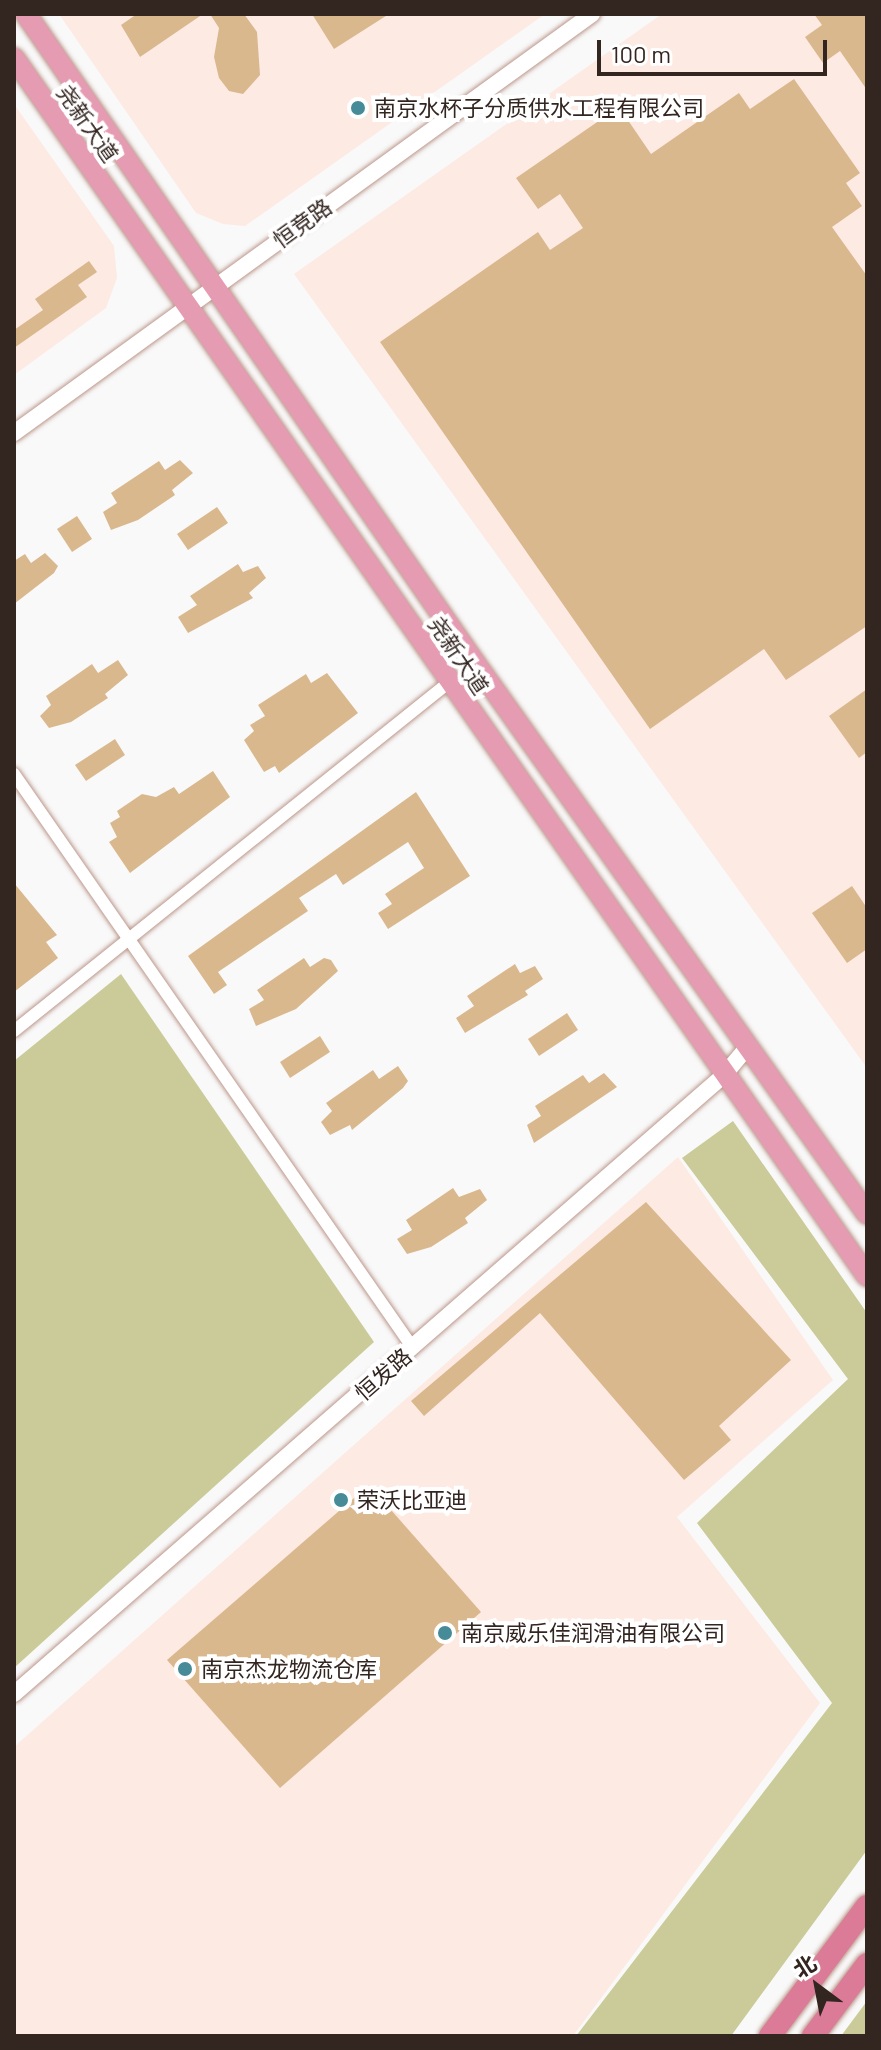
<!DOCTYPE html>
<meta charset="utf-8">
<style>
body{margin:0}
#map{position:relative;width:881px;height:2050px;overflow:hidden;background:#f9f9f9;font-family:Barlow,"Noto Sans SC",sans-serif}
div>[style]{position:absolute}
.built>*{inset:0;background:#fdeae3}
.green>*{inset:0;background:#cbcb99}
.building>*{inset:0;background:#dab88e}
.roads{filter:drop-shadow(0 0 2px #bc978b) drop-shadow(0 0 2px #bc978b)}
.minor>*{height:12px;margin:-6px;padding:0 6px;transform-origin:6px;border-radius:6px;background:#fff}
.tertiary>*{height:16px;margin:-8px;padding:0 8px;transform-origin:8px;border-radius:8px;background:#fff}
.primary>*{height:20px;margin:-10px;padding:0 10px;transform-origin:10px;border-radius:10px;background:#e59cb2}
.trunk>*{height:22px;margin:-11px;padding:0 11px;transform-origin:11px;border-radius:11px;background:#dc7b98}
.dots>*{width:22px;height:22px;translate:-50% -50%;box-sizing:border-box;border:4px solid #fff;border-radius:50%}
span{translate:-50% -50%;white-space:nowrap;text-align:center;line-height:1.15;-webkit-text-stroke:8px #fff;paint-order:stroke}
.poi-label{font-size:22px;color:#332520}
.left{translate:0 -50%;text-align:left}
.street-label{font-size:22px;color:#332520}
.frame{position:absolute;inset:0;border:16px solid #332520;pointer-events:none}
.north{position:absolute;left:777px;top:1946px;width:80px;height:80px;-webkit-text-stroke:6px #fff;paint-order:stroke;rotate:328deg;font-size:22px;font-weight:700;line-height:32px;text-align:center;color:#332520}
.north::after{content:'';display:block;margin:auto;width:28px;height:36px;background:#332520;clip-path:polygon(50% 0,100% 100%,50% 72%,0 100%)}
.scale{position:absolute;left:597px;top:40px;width:230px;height:36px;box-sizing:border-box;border:4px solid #332520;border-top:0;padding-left:10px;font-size:24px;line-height:28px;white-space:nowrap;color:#332520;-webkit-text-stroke:6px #fff;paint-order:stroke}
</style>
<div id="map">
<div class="built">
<i style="clip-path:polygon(59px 14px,545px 14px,245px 226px,223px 224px,196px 213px)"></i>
<i style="clip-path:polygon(662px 14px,867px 14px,867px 1068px,294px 274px)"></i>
<i style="clip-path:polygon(14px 104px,114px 246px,117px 278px,106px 308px,14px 375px)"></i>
<i style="clip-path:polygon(678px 1157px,833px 1380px,677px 1517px,820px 1703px,573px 2036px,14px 2036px,14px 1747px)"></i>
</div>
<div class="green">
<i style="clip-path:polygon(121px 974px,374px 1342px,14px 1668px,14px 1061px)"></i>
<i style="clip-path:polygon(733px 1121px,867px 1313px,867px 1850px,731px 2036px,576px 2036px,832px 1703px,697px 1523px,848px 1379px,682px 1158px)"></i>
<i style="clip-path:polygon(867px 2001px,867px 2036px,841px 2036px)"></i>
</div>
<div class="building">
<i style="clip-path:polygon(137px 14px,203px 14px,140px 57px,121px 25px)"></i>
<i style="clip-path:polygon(210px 14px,244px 14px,257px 32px,260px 75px,243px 94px,229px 91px,219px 78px,214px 57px,219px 28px)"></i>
<i style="clip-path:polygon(312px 14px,389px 14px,334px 49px)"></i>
<i style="clip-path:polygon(814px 14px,867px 14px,867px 90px,840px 51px,823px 63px,805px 37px,822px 25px)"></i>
<i style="clip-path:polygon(794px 79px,860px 173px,846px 183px,862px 206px,832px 227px,867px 276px,867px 626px,786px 680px,764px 649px,650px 729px,380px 342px,538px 232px,550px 250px,583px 228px,560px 194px,538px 209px,516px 178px,619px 107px,651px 154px,739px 93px,750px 109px)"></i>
<i style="clip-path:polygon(89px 261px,97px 272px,78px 285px,87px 297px,14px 348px,14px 330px,43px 310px,35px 299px)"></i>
<i style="clip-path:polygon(180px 460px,193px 473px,172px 490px,175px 495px,138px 520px,111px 530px,103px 512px,117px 503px,111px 493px,159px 461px,165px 470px)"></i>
<i style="clip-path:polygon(217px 507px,228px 523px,188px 550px,177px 534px)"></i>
<i style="clip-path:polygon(77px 516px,92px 539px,72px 552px,57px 529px)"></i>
<i style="clip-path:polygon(45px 553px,58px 566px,54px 573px,14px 604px,14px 561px,25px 554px,31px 563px)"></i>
<i style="clip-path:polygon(238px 564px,243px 572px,258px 566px,266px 578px,249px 593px,253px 598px,188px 633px,178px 617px,197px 605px,190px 596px)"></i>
<i style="clip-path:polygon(118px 660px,128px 675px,105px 694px,108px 698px,71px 722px,49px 728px,40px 716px,51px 705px,46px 696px,92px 664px,98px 673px)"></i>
<i style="clip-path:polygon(327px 673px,358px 713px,279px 773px,275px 766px,264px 772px,244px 740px,254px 731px,250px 725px,265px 716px,258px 705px,306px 674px,311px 683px)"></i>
<i style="clip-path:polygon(867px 689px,867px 752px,859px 758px,829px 716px)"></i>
<i style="clip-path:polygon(115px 739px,125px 755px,86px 781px,75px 765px)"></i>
<i style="clip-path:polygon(213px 771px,230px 797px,130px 873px,109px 842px,117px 837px,110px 823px,120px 817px,117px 811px,142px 794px,156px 797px,174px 787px,179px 794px)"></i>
<i style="clip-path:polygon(416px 792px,470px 876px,388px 929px,378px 913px,392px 904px,385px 894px,424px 868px,408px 842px,343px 885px,336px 874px,299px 898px,308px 911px,218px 972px,227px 985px,214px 994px,188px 956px)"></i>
<i style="clip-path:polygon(14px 883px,57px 935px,46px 942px,58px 958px,14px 992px)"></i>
<i style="clip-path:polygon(852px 886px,867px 908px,867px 949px,847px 963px,812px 913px)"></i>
<i style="clip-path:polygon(304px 958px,310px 967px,324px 958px,331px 960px,338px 971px,296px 1009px,256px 1026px,249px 1009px,264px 1000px,257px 990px)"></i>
<i style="clip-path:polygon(515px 964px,520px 973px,535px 966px,543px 979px,525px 991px,528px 995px,465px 1033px,456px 1018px,474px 1006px,467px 996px)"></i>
<i style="clip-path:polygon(567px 1013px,578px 1030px,539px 1056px,528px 1039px)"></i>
<i style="clip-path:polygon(320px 1036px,330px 1052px,290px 1078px,280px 1062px)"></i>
<i style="clip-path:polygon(398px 1066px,408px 1081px,403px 1088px,352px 1130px,350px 1125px,330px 1135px,321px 1122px,332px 1111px,326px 1103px,373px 1070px,379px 1079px)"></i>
<i style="clip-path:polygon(604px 1073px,617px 1087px,534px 1143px,527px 1125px,541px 1116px,535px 1106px,583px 1075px,589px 1083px)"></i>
<i style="clip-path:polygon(453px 1188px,459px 1197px,480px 1189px,487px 1200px,465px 1218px,468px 1223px,431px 1247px,407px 1254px,397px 1239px,412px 1230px,406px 1220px)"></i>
<i style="clip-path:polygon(646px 1202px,791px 1360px,719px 1426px,731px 1440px,684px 1480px,540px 1313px,424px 1416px,411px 1401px)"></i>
<i style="clip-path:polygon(369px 1485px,481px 1612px,280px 1788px,167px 1660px)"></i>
</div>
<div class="roads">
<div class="minor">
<i style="left:14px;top:774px;width:699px;rotate:55.2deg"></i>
<i style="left:14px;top:1031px;width:556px;rotate:-38.72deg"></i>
</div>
<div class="tertiary">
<i style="left:14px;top:433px;width:714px;rotate:-35.94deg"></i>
<i style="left:14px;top:1694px;width:942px;rotate:-41.08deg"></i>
<i style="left:724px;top:1075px;width:35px;rotate:-50deg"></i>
</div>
<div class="primary">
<i style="left:26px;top:14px;width:789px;rotate:55.32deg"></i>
<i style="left:475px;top:663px;width:676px;rotate:54.57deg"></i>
<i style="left:14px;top:58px;width:1487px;rotate:55deg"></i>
</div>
<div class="trunk">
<i style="left:770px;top:2036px;width:162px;rotate:-53.3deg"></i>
<i style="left:813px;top:2036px;width:90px;rotate:-53.1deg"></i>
</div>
</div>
<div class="dots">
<i style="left:358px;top:108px;background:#468b97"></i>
<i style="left:341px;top:1500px;background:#468b97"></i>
<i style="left:445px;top:1633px;background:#468b97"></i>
<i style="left:185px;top:1669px;background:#468b97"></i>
</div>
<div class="poi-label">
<span class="left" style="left:374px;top:108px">南京水杯子分质供水工程有限公司</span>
<span class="left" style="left:357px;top:1500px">荣沃比亚迪</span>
<span class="left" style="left:461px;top:1633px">南京威乐佳润滑油有限公司</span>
<span class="left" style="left:201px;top:1669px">南京杰龙物流仓库</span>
</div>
<div class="street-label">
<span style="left:88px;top:123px;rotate:55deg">尧新大道</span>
<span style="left:302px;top:223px;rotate:-36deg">恒竞路</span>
<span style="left:459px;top:655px;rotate:56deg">尧新大道</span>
<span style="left:383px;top:1374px;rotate:-41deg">恒发路</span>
</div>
<div class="frame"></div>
<div class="north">北</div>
<div class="scale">100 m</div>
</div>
